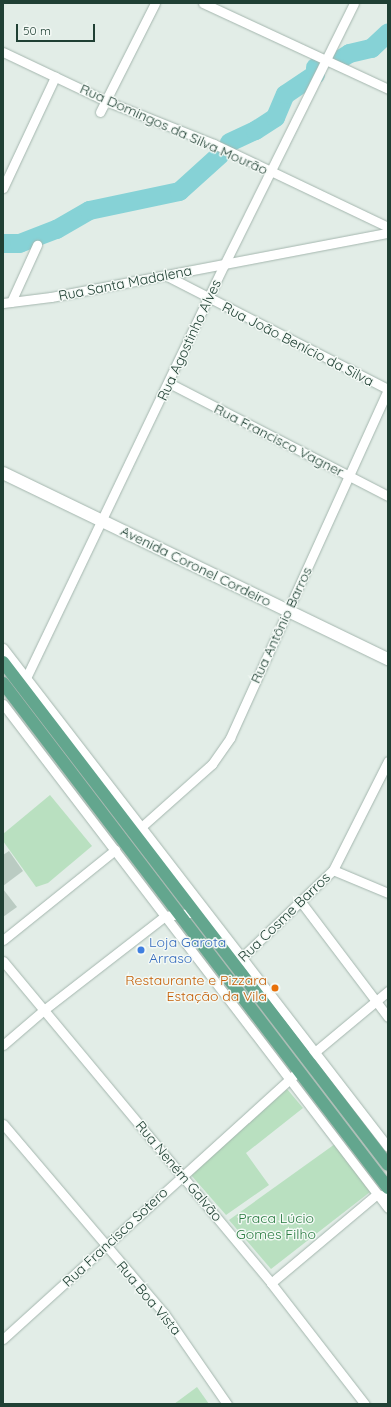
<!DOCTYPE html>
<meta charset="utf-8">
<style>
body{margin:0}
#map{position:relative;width:391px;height:1407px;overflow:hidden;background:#e2ede7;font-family:Quicksand,sans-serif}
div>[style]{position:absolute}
.green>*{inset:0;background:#b9e0c0}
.river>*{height:19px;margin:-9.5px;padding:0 9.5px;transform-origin:9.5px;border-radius:9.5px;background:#86d2d6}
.building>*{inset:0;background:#bacbc2}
.roads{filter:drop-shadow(0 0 1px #a4b6ae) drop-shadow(0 0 1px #a4b6ae)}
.street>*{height:9px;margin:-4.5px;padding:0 4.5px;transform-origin:4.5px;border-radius:4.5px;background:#fff}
.secondary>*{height:12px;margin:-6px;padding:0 6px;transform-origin:6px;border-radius:6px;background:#fff}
.primary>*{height:12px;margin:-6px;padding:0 6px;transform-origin:6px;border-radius:6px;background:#63a68e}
.dots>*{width:11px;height:11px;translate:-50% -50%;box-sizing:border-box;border:2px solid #f3f9f5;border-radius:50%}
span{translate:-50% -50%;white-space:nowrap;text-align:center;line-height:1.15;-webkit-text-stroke:3px #f3f9f5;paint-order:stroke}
.street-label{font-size:14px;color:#204034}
.shop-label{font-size:14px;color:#366cbe}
.left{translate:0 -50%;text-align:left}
.food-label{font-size:14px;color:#c56008}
.right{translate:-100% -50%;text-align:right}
.park-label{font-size:14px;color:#277a3f}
.frame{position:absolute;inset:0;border:4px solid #204034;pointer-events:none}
.scale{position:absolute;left:16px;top:24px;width:79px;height:18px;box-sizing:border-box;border:2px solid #204034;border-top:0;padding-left:5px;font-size:12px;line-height:14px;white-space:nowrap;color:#204034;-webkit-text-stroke:3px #f3f9f5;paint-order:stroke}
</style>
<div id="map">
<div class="green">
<i style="clip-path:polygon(50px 795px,92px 846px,48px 883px,36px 887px,3px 841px,3px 834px)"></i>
<i style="clip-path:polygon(287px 1089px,303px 1108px,246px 1153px,269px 1185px,226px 1215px,191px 1175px)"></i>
<i style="clip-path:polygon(335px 1144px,370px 1192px,271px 1269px,229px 1220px)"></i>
<i style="clip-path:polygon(197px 1387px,209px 1404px,174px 1404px)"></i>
</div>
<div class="river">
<i style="left:341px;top:58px;width:9px;rotate:-32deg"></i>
<i style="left:349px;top:53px;width:23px;rotate:-13deg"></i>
<i style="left:371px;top:48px;width:23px;rotate:-43deg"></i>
<i style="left:229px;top:142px;width:29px;rotate:-25deg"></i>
<i style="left:255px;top:130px;width:24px;rotate:-33deg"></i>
<i style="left:275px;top:117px;width:25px;rotate:-67deg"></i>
<i style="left:285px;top:94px;width:36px;rotate:-34deg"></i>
<i style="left:315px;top:74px;width:7px;rotate:-90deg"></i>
<i style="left:3px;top:243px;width:16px"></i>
<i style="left:19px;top:243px;width:40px;rotate:-21deg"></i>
<i style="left:56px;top:229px;width:38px;rotate:-30deg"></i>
<i style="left:89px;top:210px;width:92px;rotate:-11.9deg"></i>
<i style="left:179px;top:191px;width:55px;rotate:-42.1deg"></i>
</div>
<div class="building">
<i style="clip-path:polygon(9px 851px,23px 871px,3px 886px,3px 855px)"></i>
<i style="clip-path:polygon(3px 889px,17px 907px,3px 917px)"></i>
</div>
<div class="roads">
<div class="street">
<i style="left:203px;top:3px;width:204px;rotate:24.9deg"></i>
<i style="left:3px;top:52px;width:114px;rotate:25.4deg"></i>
<i style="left:106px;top:101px;width:116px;rotate:21.7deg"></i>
<i style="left:214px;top:144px;width:193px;rotate:25.5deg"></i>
<i style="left:100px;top:112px;width:122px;rotate:-63.2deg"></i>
<i style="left:3px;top:188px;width:123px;rotate:-64.9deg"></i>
<i style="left:167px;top:276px;width:248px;rotate:27.1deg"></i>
<i style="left:11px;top:302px;width:63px;rotate:-65.5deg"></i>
<i style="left:3px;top:303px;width:48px;rotate:-7.1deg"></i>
<i style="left:51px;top:297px;width:343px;rotate:-10.8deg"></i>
<i style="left:169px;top:383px;width:246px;rotate:27.3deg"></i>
<i style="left:3px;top:648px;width:630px;rotate:52.35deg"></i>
<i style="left:26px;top:678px;width:458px;rotate:-64.4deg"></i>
<i style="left:224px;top:265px;width:292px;rotate:-63.6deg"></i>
<i style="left:3px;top:704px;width:634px;rotate:52.62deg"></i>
<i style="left:139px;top:829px;width:98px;rotate:-41.7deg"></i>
<i style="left:212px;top:764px;width:32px;rotate:-55deg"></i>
<i style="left:230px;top:738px;width:383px;rotate:-65.6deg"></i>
<i style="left:333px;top:870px;width:60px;rotate:22.7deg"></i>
<i style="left:301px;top:902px;width:144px;rotate:52.9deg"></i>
<i style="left:3px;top:940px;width:144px;rotate:-38.8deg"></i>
<i style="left:3px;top:961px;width:419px;rotate:50.2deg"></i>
<i style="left:271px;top:1283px;width:153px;rotate:52.2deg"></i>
<i style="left:238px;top:961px;width:132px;rotate:-43.8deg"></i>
<i style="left:333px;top:870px;width:122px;rotate:-63.2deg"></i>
<i style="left:3px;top:1045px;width:55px;rotate:-40.6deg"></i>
<i style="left:45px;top:1009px;width:152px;rotate:-37.8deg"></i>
<i style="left:165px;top:916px;width:35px;rotate:-7deg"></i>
<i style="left:310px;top:1056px;width:102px;rotate:-39.8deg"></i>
<i style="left:3px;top:1124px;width:248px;rotate:49.6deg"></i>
<i style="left:164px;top:1313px;width:111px;rotate:55.3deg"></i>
<i style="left:271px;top:1283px;width:138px;rotate:-40deg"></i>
<i style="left:377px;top:1194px;width:11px;rotate:15deg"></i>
<i style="left:3px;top:1339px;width:394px;rotate:-42.2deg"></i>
</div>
<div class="secondary">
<i style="left:3px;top:473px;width:428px;rotate:25.8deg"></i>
</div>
<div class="primary">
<i style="left:3px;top:662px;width:633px;rotate:52.57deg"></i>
<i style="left:3px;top:683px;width:635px;rotate:52.68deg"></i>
</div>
</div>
<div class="dots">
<i style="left:141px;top:950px;background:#3f7fe0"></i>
<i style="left:275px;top:988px;background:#e8710a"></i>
</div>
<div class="street-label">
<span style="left:174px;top:129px;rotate:24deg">Rua Domingos da Silva Mourão</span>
<span style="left:125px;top:283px;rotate:-11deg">Rua Santa Madalena</span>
<span style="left:189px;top:340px;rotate:-65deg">Rua Agostinho Alves</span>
<span style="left:298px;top:344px;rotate:27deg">Rua João Benício da Silva</span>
<span style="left:279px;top:440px;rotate:27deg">Rua Francisco Vagner</span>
<span style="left:196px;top:566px;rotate:26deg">Avenida Coronel Cordeiro</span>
<span style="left:281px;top:625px;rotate:-65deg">Rua Antônio Barros</span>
<span style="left:284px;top:917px;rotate:-44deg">Rua Cosme Barros</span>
<span style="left:179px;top:1171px;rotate:50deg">Rua Neném Galvão</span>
<span style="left:115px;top:1237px;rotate:-43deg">Rua Francisco Sotero</span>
<span style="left:149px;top:1298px;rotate:50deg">Rua Boa Vista</span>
</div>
<div class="shop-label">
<span class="left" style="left:149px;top:950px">Loja Garota<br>Arraso</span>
</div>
<div class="food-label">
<span class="right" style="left:267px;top:988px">Restaurante e Pizzara<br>Estação da Vila</span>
</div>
<div class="park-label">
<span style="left:276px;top:1226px">Praca Lúcio<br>Gomes Filho</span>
</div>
<div class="frame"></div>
<div class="scale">50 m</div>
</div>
